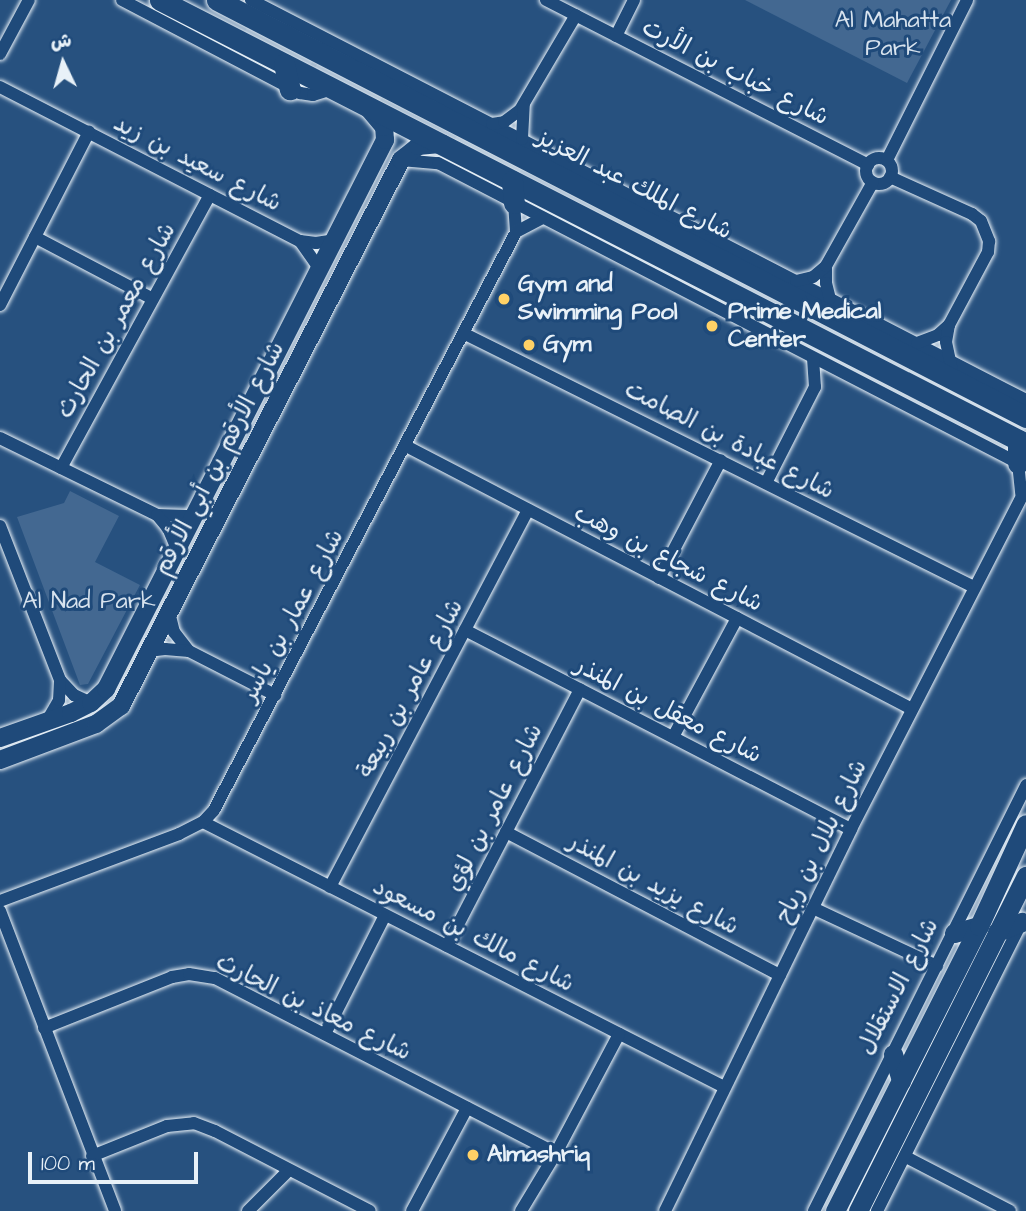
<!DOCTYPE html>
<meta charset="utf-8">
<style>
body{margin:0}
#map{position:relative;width:1026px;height:1211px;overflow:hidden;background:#27517f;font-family:"Architects Daughter","Playpen Sans Arabic",sans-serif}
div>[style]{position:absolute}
.green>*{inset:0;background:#436891}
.roads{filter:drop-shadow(0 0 2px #e8f1f8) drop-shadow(0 0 2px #e8f1f8)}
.street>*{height:12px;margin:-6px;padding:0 6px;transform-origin:6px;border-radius:6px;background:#1f4a7a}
.street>.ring{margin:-6px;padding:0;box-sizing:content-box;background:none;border:12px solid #1f4a7a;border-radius:50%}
.secondary>*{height:18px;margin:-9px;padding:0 9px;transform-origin:9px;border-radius:9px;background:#1f4a7a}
.primary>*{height:19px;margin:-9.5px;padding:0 9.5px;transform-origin:9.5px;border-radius:9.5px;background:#1f4a7a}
.highway>*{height:21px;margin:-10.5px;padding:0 10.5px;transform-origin:10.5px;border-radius:10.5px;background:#1f4a7a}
.dots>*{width:19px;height:19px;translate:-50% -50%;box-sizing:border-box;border:4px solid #1f4a7a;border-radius:50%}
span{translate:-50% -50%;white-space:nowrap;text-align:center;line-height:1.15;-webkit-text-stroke:6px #1f4a7a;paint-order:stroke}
.park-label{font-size:24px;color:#d8e3ee}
.street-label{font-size:24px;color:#e8f1f8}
.poi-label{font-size:24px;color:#e8f1f8;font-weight:700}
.left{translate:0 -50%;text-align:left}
.north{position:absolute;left:28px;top:28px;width:70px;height:70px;-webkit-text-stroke:5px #1f4a7a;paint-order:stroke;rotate:355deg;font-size:19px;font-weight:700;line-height:28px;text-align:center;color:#e8f1f8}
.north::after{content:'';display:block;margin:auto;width:24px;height:32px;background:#e8f1f8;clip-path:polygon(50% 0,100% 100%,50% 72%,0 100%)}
.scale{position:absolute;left:28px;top:1152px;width:170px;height:32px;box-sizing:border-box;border:4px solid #e8f1f8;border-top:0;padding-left:9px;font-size:21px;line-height:24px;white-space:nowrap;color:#e8f1f8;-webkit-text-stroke:5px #1f4a7a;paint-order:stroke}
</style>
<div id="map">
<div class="green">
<i style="clip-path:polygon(745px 0,951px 0,907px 83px)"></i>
<i style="clip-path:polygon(247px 27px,313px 61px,310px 66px,245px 32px)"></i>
<i style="clip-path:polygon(317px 64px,382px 97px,380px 102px,315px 69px)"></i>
<i style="clip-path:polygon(457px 136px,522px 169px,519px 174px,454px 141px)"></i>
<i style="clip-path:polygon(70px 491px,119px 516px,95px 562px,140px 585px,88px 684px,80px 685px,17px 517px,64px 503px)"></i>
</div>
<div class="roads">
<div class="street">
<i style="left:122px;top:0;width:201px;rotate:27.6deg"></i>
<i style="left:300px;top:93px;width:13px;rotate:9deg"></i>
<i style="left:313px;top:95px;width:21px;rotate:-17deg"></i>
<i style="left:251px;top:0;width:872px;rotate:27.3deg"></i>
<i style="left:546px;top:0;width:362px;rotate:27.1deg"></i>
<i style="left:616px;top:36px;width:40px;rotate:-63.4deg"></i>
<i style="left:0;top:54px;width:61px;rotate:-61.8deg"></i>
<i style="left:0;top:87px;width:337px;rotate:27.2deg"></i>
<i style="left:300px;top:241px;width:16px;rotate:7deg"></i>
<i style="left:316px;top:243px;width:20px;rotate:-9deg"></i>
<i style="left:492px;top:124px;width:12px;rotate:-9deg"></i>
<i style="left:504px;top:122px;width:20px;rotate:-37deg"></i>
<i style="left:520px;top:110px;width:110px;rotate:-59.5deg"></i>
<i style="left:522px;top:139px;width:34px;rotate:-87deg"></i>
<i class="ring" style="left:866px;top:158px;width:14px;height:14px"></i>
<i style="left:401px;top:160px;width:37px;rotate:5deg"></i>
<i style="left:438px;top:163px;width:655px;rotate:27.35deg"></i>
<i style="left:887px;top:160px;width:179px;rotate:-63.4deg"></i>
<i style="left:890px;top:177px;width:90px;rotate:24.3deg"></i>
<i style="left:972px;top:214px;width:11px;rotate:38deg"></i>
<i style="left:981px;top:221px;width:22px;rotate:68deg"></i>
<i style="left:989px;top:241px;width:11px;rotate:95deg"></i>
<i style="left:988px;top:252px;width:83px;rotate:118.1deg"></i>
<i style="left:949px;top:325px;width:15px;rotate:138deg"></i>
<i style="left:938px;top:335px;width:22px;rotate:159deg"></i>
<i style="left:514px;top:203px;width:29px;rotate:86deg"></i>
<i style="left:35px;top:237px;width:133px;rotate:27.7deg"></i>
<i style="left:300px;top:241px;width:35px;rotate:55deg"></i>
<i style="left:826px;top:266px;width:17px;rotate:90deg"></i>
<i style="left:826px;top:283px;width:16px;rotate:76deg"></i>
<i style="left:796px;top:281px;width:17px;rotate:-13deg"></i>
<i style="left:813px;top:277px;width:17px;rotate:-40deg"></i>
<i style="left:826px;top:266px;width:96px;rotate:-60.8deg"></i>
<i style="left:0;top:305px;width:195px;rotate:-62.8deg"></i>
<i style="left:949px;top:325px;width:17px;rotate:100deg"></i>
<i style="left:946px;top:342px;width:25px;rotate:78deg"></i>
<i style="left:465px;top:334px;width:568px;rotate:26.43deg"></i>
<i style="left:0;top:438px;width:175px;rotate:26.1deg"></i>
<i style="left:157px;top:515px;width:37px;rotate:2deg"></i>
<i style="left:406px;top:446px;width:570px;rotate:27.46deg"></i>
<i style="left:1018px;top:463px;width:31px;rotate:84deg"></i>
<i style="left:61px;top:468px;width:311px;rotate:-61.4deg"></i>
<i style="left:766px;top:483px;width:108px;rotate:-63deg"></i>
<i style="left:815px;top:387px;width:29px;rotate:-94deg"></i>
<i style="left:157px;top:515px;width:17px;rotate:50deg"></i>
<i style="left:168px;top:528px;width:23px;rotate:67deg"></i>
<i style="left:0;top:526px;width:165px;rotate:68.7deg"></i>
<i style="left:60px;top:680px;width:21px;rotate:47deg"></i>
<i style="left:74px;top:695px;width:19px;rotate:25deg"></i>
<i style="left:659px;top:578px;width:133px;rotate:-62.3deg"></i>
<i style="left:169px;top:612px;width:21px;rotate:76deg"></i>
<i style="left:174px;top:632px;width:24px;rotate:52deg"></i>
<i style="left:465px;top:630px;width:434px;rotate:27.3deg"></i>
<i style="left:148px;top:651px;width:17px;rotate:-7deg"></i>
<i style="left:165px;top:649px;width:24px;rotate:5deg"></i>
<i style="left:189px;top:651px;width:97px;rotate:27.1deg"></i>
<i style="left:47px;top:721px;width:24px;rotate:-60deg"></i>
<i style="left:59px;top:700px;width:20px;rotate:-87deg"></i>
<i style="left:673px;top:737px;width:135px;rotate:-61.7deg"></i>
<i style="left:203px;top:822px;width:585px;rotate:26.96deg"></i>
<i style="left:506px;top:832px;width:309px;rotate:27.6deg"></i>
<i style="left:330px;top:887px;width:426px;rotate:-62.3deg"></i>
<i style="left:0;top:901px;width:191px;rotate:-20.5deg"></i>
<i style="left:179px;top:834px;width:27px;rotate:-27deg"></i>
<i style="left:203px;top:822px;width:16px;rotate:-47deg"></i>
<i style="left:214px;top:810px;width:652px;rotate:-62.41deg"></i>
<i style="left:516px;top:232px;width:30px;rotate:-28deg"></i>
<i style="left:813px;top:908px;width:137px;rotate:25.1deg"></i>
<i style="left:0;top:911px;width:321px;rotate:69deg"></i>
<i style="left:447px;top:946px;width:289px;rotate:-62.6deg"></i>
<i style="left:44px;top:1028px;width:138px;rotate:-21.7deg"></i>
<i style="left:172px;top:977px;width:17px;rotate:-10deg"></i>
<i style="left:189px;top:974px;width:26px;rotate:9deg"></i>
<i style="left:215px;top:978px;width:383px;rotate:27.2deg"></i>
<i style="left:325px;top:1034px;width:133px;rotate:-63.2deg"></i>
<i style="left:92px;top:1156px;width:81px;rotate:-21.8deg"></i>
<i style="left:167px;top:1126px;width:27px;rotate:-6deg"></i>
<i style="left:194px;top:1123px;width:22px;rotate:21deg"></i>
<i style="left:215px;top:1131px;width:174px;rotate:27.3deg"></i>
<i style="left:906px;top:1157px;width:117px;rotate:27.4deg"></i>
<i style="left:248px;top:1211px;width:58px;rotate:-45deg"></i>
<i style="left:412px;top:1211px;width:117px;rotate:-61.9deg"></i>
<i style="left:521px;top:1211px;width:68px;rotate:-58.9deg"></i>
<i style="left:556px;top:1153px;width:135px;rotate:-62.1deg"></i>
<i style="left:665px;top:1211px;width:425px;rotate:-64deg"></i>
<i style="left:851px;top:829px;width:383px;rotate:-62.8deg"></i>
<i style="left:814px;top:1211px;width:476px;rotate:-63.5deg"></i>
<i style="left:877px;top:1211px;width:326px;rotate:-63.4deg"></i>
</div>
<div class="secondary">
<i style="left:0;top:738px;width:75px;rotate:-19.4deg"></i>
<i style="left:71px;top:713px;width:22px;rotate:-27deg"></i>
<i style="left:91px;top:703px;width:21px;rotate:-43deg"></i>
<i style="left:106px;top:689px;width:616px;rotate:-63.06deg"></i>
<i style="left:385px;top:140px;width:13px;rotate:-94deg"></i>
<i style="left:384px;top:127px;width:25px;rotate:-130deg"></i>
<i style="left:0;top:760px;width:103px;rotate:-20.6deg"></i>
<i style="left:96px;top:724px;width:31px;rotate:-36deg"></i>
<i style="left:121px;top:706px;width:614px;rotate:-62.85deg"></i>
<i style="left:401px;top:160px;width:22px;rotate:-39deg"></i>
<i style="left:418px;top:146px;width:25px;rotate:-5deg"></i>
</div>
<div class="primary">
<i style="left:997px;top:932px;width:27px;rotate:-22deg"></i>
<i style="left:954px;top:933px;width:26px;rotate:-16deg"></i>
<i style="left:893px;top:1054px;width:28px;rotate:73deg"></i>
<i style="left:835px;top:1211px;width:319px;rotate:-63.2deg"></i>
<i style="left:979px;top:926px;width:112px;rotate:-65.3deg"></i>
<i style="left:858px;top:1211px;width:375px;rotate:-63.4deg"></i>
</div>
<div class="highway">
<i style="left:160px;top:0;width:973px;rotate:27.14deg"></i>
<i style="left:217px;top:0;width:910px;rotate:27.27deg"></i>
<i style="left:284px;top:64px;width:26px;rotate:77deg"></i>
<i style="left:512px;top:181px;width:22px;rotate:85deg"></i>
<i style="left:1018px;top:440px;width:23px;rotate:90deg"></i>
</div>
</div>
<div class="dots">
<i style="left:504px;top:299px;background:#ffd166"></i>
<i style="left:712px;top:326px;background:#ffd166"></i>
<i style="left:529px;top:345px;background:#ffd166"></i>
<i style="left:473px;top:1155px;background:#ffd166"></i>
</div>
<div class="park-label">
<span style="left:893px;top:35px">Al Mahatta<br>Park</span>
<span style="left:89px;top:602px">Al Nad Park</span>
</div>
<div class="street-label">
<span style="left:735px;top:73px;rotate:27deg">شارع خباب بن الأرت</span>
<span style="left:197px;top:164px;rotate:27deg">شارع سعيد بن زيد</span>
<span style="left:634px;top:185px;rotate:27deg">شارع الملك عبد العزيز</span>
<span style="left:117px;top:321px;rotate:-61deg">شارع معمر بن الحارث</span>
<span style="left:729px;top:441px;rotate:27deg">شارع عبادة بن الصامت</span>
<span style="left:220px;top:459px;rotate:-63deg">شارع الأرقم بن أبي الأرقم</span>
<span style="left:668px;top:559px;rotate:27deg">شارع شجاع بن وهب</span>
<span style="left:293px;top:616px;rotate:-62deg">شارع عمار بن ياسر</span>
<span style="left:411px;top:689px;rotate:-62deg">شارع عامر بن ربيعة</span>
<span style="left:668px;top:711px;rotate:27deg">شارع معقل بن المنذر</span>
<span style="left:495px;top:808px;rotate:-63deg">شارع عامر بن لؤي</span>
<span style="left:822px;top:842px;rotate:-64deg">شارع بلال بن رباح</span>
<span style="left:653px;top:885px;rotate:28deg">شارع يزيد بن المنذر</span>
<span style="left:473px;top:936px;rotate:27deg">شارع مالك بن مسعود</span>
<span style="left:899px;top:987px;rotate:-63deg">شارع الاستقلال</span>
<span style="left:313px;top:1008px;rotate:26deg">شارع معاذ بن الحارث</span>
</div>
<div class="poi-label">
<span class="left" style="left:518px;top:299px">Gym and<br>Swimming Pool</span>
<span class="left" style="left:728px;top:326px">Prime Medical<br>Center</span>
<span class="left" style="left:543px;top:345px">Gym</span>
<span class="left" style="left:487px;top:1155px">Almashriq</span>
</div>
<div class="north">ش</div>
<div class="scale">100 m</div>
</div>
